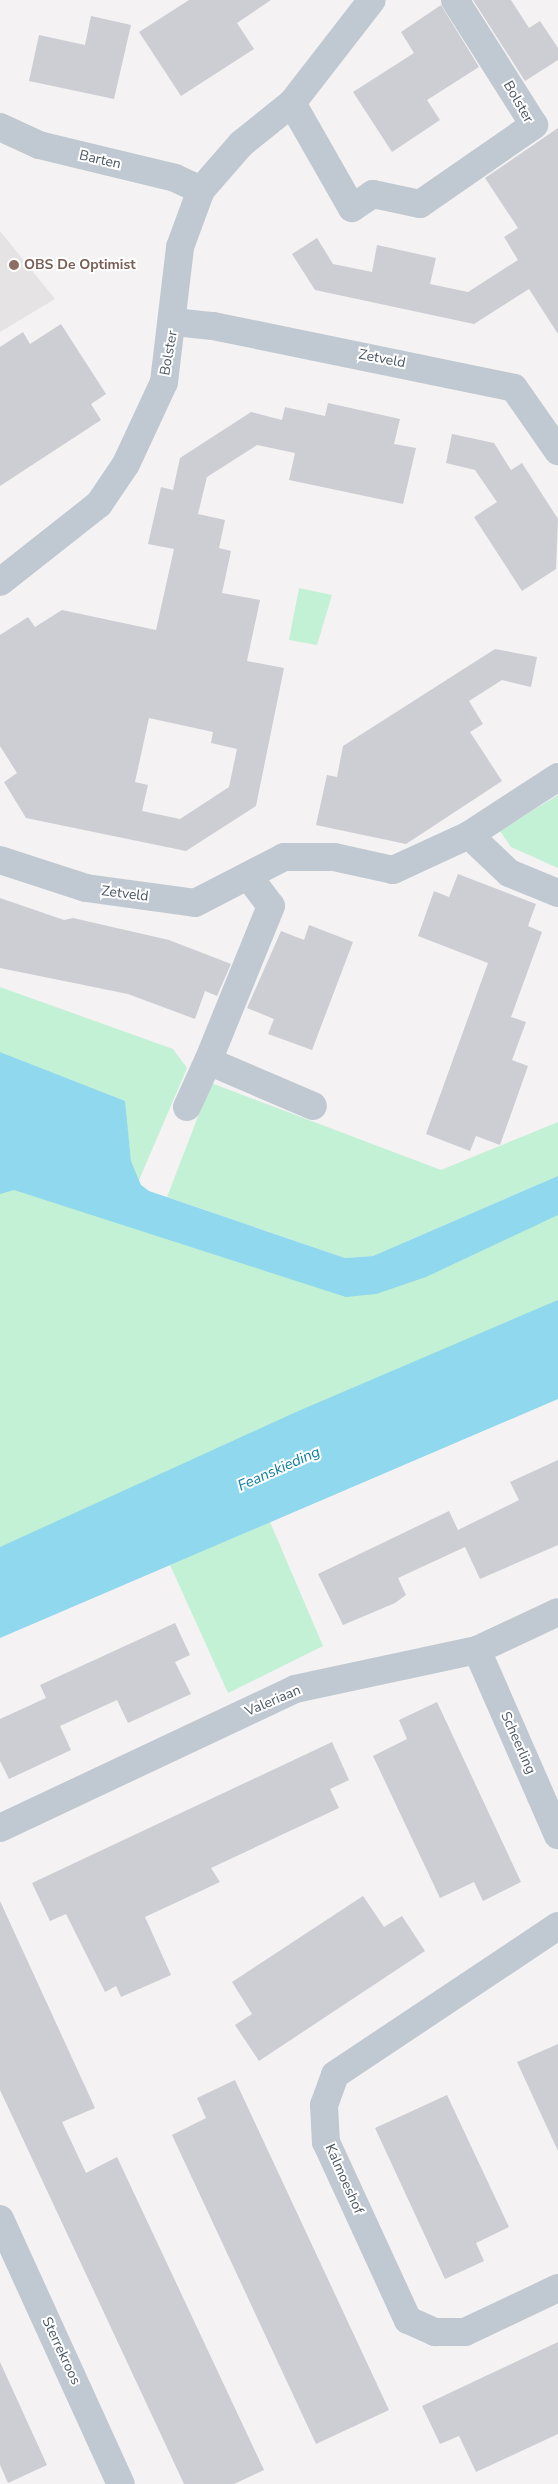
<!DOCTYPE html>
<style>
body{margin:0}
#map{position:relative;width:558px;height:2484px;overflow:hidden;background:#f4f2f2;font-family:"Nunito Sans",sans-serif}
div>[style]{position:absolute}
.education>*{inset:0;background:#e5e3e4}
.green>*{inset:0;background:#c2f1d5}
.water>*{inset:0;background:#8fd8ed}
.building>*{inset:0;background:#ccced4}
.street>*{height:28px;margin:-14px;padding:0 14px;transform-origin:14px;border-radius:14px;background:#c0c9d1}
.dots>*{width:14px;height:14px;translate:-50% -50%;box-sizing:border-box;border:2px solid #fff;border-radius:50%}
span{translate:-50% -50%;white-space:nowrap;text-align:center;line-height:1.15;-webkit-text-stroke:4px #fff;paint-order:stroke}
.street-label{font-size:14px;color:#495560}
.education-label{font-size:14px;color:#785e54;font-weight:700}
.left{translate:0 -50%;text-align:left}
.water-label{font-size:15px;color:#0c7ea1;font-style:italic}
</style>
<div id="map">
<div class="education">
<i style="clip-path:polygon(0 231px,55px 299px,0 332px)"></i>
</div>
<div class="green">
<i style="clip-path:polygon(299px 588px,332px 595px,317px 645px,289px 640px)"></i>
<i style="clip-path:polygon(558px 795px,558px 868px,511px 847px,500px 831px)"></i>
<i style="clip-path:polygon(0 987px,173px 1049px,187px 1068px,139px 1180px,131px 1161px,124px 1101px,0 1052px)"></i>
<i style="clip-path:polygon(0 1077px,131px 1197px,355px 1276px,558px 1188px,558px 1308px,0 1555px)"></i>
<i style="clip-path:polygon(211px 1083px,441px 1170px,558px 1122px,558px 1176px,373px 1256px,345px 1258px,167px 1197px)"></i>
<i style="clip-path:polygon(270px 1522px,323px 1646px,228px 1693px,170px 1565px)"></i>
</div>
<div class="water">
<i style="clip-path:polygon(0 1052px,125px 1101px,131px 1161px,141px 1185px,149px 1191px,345px 1258px,373px 1256px,558px 1176px,558px 1215px,426px 1277px,376px 1294px,346px 1297px,14px 1190px,0 1194px)"></i>
<i style="clip-path:polygon(558px 1300px,558px 1399px,0 1638px,0 1547px,296px 1412px)"></i>
</div>
<div class="building">
<i style="clip-path:polygon(189px 0,271px 0,237px 23px,254px 49px,181px 96px,139px 32px)"></i>
<i style="clip-path:polygon(473px 0,511px 0,529px 28px,540px 21px,558px 48px,558px 60px,525px 81px)"></i>
<i style="clip-path:polygon(441px 5px,479px 67px,427px 100px,440px 120px,392px 152px,353px 92px,414px 53px,401px 32px)"></i>
<i style="clip-path:polygon(91px 16px,131px 25px,114px 99px,29px 81px,39px 35px,85px 45px)"></i>
<i style="clip-path:polygon(558px 128px,558px 334px,529px 289px,474px 324px,315px 290px,292px 254px,317px 238px,333px 264px,372px 272px,377px 245px,436px 258px,430px 284px,468px 292px,518px 260px,504px 237px,518px 228px,485px 178px)"></i>
<i style="clip-path:polygon(61px 324px,106px 394px,91px 404px,101px 420px,0 486px,0 347px,23px 332px,30px 344px)"></i>
<i style="clip-path:polygon(evenodd,328px 403px,400px 419px,394px 444px,416px 448px,403px 504px,289px 480px,295px 453px,257px 445px,207px 477px,198px 514px,225px 520px,219px 548px,231px 551px,222px 593px,260px 600px,247px 661px,284px 668px,256px 806px,186px 851px,26px 818px,4px 782px,17px 773px,0 746px,0 635px,28px 617px,35px 627px,62px 610px,156px 630px,174px 549px,148px 544px,161px 487px,173px 490px,180px 458px,251px 412px,282px 420px,285px 407px,325px 416px,328px 403px,149px 718px,213px 732px,211px 743px,237px 749px,229px 787px,180px 819px,142px 811px,148px 785px,135px 782px,149px 718px)"></i>
<i style="clip-path:polygon(452px 434px,494px 443px,511px 470px,522px 463px,558px 519px,556px 569px,522px 591px,474px 517px,497px 502px,475px 470px,446px 463px)"></i>
<i style="clip-path:polygon(495px 649px,537px 657px,531px 687px,502px 680px,469px 701px,483px 724px,470px 732px,502px 781px,406px 844px,316px 825px,327px 775px,337px 777px,343px 746px)"></i>
<i style="clip-path:polygon(458px 874px,536px 904px,528px 926px,542px 932px,511px 1017px,526px 1022px,512px 1060px,528px 1066px,500px 1145px,476px 1136px,470px 1151px,426px 1134px,488px 963px,418px 936px,434px 891px,449px 897px)"></i>
<i style="clip-path:polygon(0 898px,64px 920px,73px 918px,169px 940px,231px 964px,217px 996px,205px 991px,195px 1019px,128px 994px,0 968px)"></i>
<i style="clip-path:polygon(309px 925px,353px 942px,312px 1050px,268px 1034px,274px 1019px,247px 1008px,281px 931px,304px 940px)"></i>
<i style="clip-path:polygon(558px 1460px,558px 1545px,480px 1579px,465px 1547px,398px 1578px,406px 1595px,395px 1603px,343px 1625px,318px 1574px,449px 1511px,458px 1530px,519px 1500px,510px 1482px)"></i>
<i style="clip-path:polygon(175px 1623px,190px 1655px,175px 1662px,191px 1694px,128px 1723px,117px 1700px,60px 1726px,71px 1750px,9px 1779px,0 1761px,0 1719px,46px 1698px,40px 1685px)"></i>
<i style="clip-path:polygon(437px 1702px,521px 1882px,483px 1901px,474px 1882px,440px 1898px,373px 1756px,407px 1739px,399px 1720px)"></i>
<i style="clip-path:polygon(332px 1742px,349px 1780px,330px 1789px,339px 1808px,211px 1868px,220px 1882px,145px 1917px,171px 1975px,121px 1997px,116px 1986px,105px 1992px,66px 1914px,50px 1921px,32px 1883px)"></i>
<i style="clip-path:polygon(363px 1896px,384px 1927px,402px 1916px,425px 1951px,259px 2061px,235px 2025px,252px 2014px,232px 1982px)"></i>
<i style="clip-path:polygon(0 1901px,95px 2108px,62px 2122px,86px 2173px,117px 2157px,264px 2470px,234px 2484px,184px 2484px,0 2090px)"></i>
<i style="clip-path:polygon(558px 2044px,558px 2151px,517px 2062px)"></i>
<i style="clip-path:polygon(235px 2080px,389px 2410px,316px 2444px,172px 2135px,206px 2118px,197px 2098px)"></i>
<i style="clip-path:polygon(447px 2095px,509px 2227px,476px 2243px,484px 2261px,445px 2279px,375px 2128px)"></i>
<i style="clip-path:polygon(558px 2342px,558px 2434px,476px 2472px,459px 2436px,440px 2444px,422px 2406px)"></i>
<i style="clip-path:polygon(0 2362px,47px 2465px,8px 2483px,0 2465px)"></i>
</div>
<div class="street">
<i style="left:292px;top:103px;width:121px;rotate:60.3deg"></i>
<i style="left:352px;top:208px;width:25px;rotate:-34deg"></i>
<i style="left:373px;top:194px;width:48px;rotate:12deg"></i>
<i style="left:420px;top:204px;width:139px;rotate:-34.7deg"></i>
<i style="left:534px;top:125px;width:148px;rotate:-122.3deg"></i>
<i style="left:0;top:127px;width:43px;rotate:24.8deg"></i>
<i style="left:39px;top:145px;width:140px;rotate:13.6deg"></i>
<i style="left:175px;top:178px;width:29px;rotate:25deg"></i>
<i style="left:174px;top:322px;width:39px;rotate:6deg"></i>
<i style="left:213px;top:326px;width:307px;rotate:11.6deg"></i>
<i style="left:514px;top:388px;width:77px;rotate:55.1deg"></i>
<i style="left:0;top:582px;width:126px;rotate:-38.2deg"></i>
<i style="left:99px;top:504px;width:48px;rotate:-56deg"></i>
<i style="left:126px;top:464px;width:90px;rotate:-65.1deg"></i>
<i style="left:164px;top:382px;width:136px;rotate:-83.2deg"></i>
<i style="left:180px;top:247px;width:61px;rotate:-69.8deg"></i>
<i style="left:201px;top:190px;width:61px;rotate:-49deg"></i>
<i style="left:241px;top:144px;width:65px;rotate:-38.8deg"></i>
<i style="left:292px;top:103px;width:130px;rotate:-52.2deg"></i>
<i style="left:469px;top:835px;width:55px;rotate:43.5deg"></i>
<i style="left:509px;top:873px;width:53px;rotate:22.2deg"></i>
<i style="left:0;top:860px;width:90px;rotate:18deg"></i>
<i style="left:86px;top:888px;width:110px;rotate:7.8deg"></i>
<i style="left:195px;top:903px;width:100px;rotate:-27.3deg"></i>
<i style="left:284px;top:857px;width:50px"></i>
<i style="left:334px;top:857px;width:60px;rotate:12.4deg"></i>
<i style="left:393px;top:870px;width:84px;rotate:-24.7deg"></i>
<i style="left:469px;top:835px;width:106px;rotate:-33.1deg"></i>
<i style="left:249px;top:877px;width:36px;rotate:53deg"></i>
<i style="left:271px;top:906px;width:167px;rotate:112.1deg"></i>
<i style="left:208px;top:1061px;width:114px;rotate:23.2deg"></i>
<i style="left:187px;top:1107px;width:51px;rotate:-65.5deg"></i>
<i style="left:477px;top:1650px;width:202px;rotate:66.4deg"></i>
<i style="left:0;top:1828px;width:326px;rotate:-25.2deg"></i>
<i style="left:295px;top:1689px;width:186px;rotate:-12.1deg"></i>
<i style="left:477px;top:1650px;width:89px;rotate:-25.1deg"></i>
<i style="left:558px;top:1926px;width:268px;rotate:146.3deg"></i>
<i style="left:335px;top:2075px;width:32px;rotate:110deg"></i>
<i style="left:324px;top:2105px;width:37px;rotate:87deg"></i>
<i style="left:326px;top:2142px;width:196px;rotate:65.3deg"></i>
<i style="left:408px;top:2320px;width:30px;rotate:24deg"></i>
<i style="left:435px;top:2332px;width:30px"></i>
<i style="left:465px;top:2332px;width:103px;rotate:-25.3deg"></i>
<i style="left:0;top:2219px;width:291px;rotate:65.5deg"></i>
</div>
<div class="dots">
<i style="left:14px;top:265px;background:#8d6e63"></i>
</div>
<div class="street-label">
<span style="left:518px;top:102px;rotate:60deg">Bolster</span>
<span style="left:100px;top:160px;rotate:13deg">Barten</span>
<span style="left:169px;top:353px;rotate:-80deg">Bolster</span>
<span style="left:382px;top:359px;rotate:11deg">Zetveld</span>
<span style="left:125px;top:894px;rotate:7deg">Zetveld</span>
<span style="left:273px;top:1701px;rotate:-23deg">Valeriaan</span>
<span style="left:518px;top:1743px;rotate:66deg">Scheerling</span>
<span style="left:344px;top:2179px;rotate:66deg">Kalmoeshof</span>
<span style="left:61px;top:2351px;rotate:65deg">Sterrekroos</span>
</div>
<div class="education-label">
<span class="left" style="left:24px;top:265px">OBS De Optimist</span>
</div>
<div class="water-label">
<span style="left:279px;top:1469px;rotate:-24deg">Feanskieding</span>
</div>
</div>
